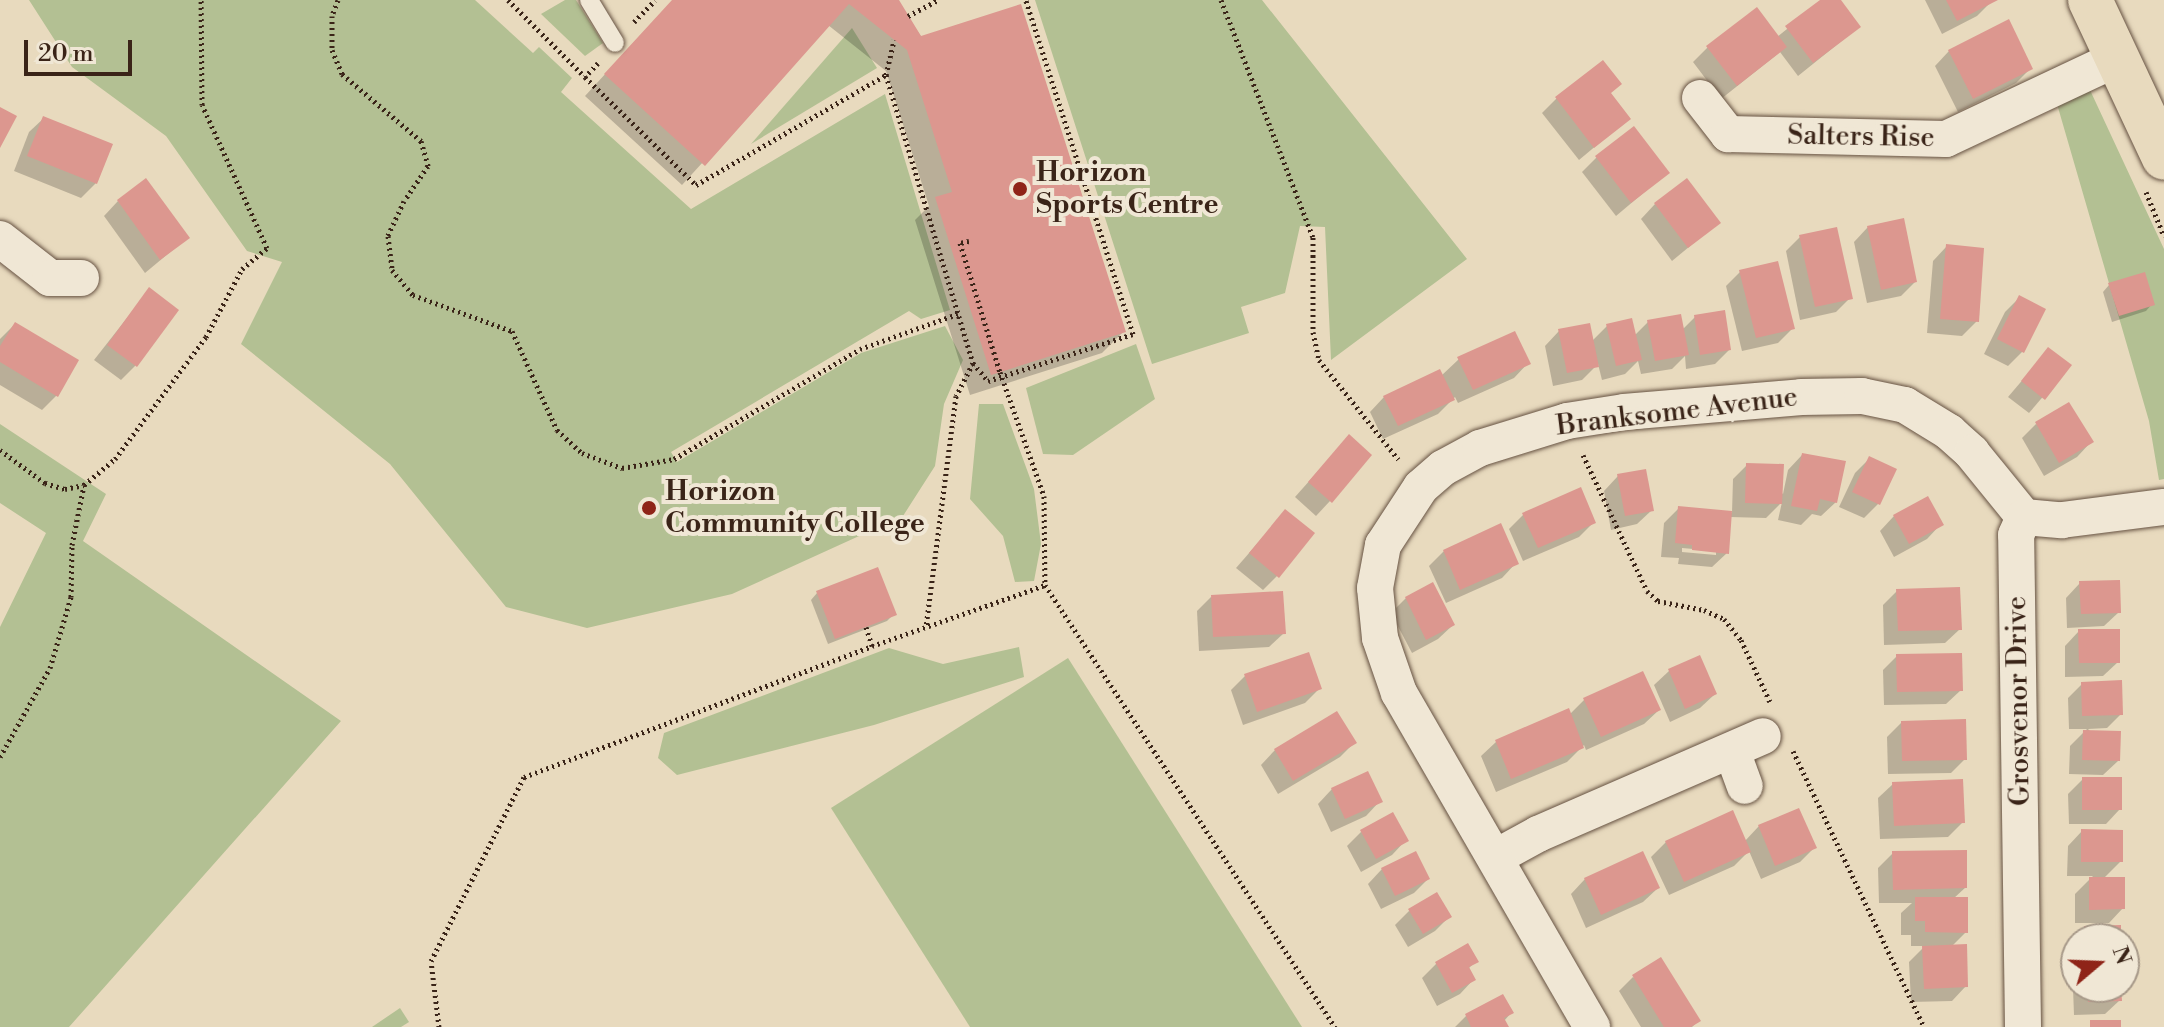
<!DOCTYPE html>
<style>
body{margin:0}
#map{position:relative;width:2164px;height:1027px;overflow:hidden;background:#e8dabe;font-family:"Libre Bodoni",serif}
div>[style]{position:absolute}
.green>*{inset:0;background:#b3c093}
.shadow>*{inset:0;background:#0003}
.building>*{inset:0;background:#dc978f}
.path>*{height:5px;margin-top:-2.5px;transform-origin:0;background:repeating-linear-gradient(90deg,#3a2418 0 2px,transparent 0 6px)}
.roads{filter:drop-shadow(0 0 2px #665242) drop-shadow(0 0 2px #665242)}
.lane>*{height:18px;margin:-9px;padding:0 9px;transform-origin:9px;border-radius:9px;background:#f0e7d5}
.street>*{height:36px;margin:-18px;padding:0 18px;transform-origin:18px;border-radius:18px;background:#f0e7d5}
.highway>*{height:44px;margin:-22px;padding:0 22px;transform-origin:22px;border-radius:22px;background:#e8dabe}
.path-bridge>*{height:5px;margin-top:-2.5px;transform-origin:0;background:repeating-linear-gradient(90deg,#3a2418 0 2px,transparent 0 6px)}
.dots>*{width:22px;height:22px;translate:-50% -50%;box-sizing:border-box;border:4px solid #f0e7d5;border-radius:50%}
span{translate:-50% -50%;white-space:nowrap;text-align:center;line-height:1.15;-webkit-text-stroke:8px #f0e7d5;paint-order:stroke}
.street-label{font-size:28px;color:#3a2418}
.poi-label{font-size:28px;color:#3a2418;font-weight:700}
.left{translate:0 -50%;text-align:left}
.north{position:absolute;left:2060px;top:923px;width:80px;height:80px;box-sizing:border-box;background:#f0e7d5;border:2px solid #a79989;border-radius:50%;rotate:71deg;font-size:22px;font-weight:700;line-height:32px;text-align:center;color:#3a2418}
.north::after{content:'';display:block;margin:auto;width:28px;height:36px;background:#8f2418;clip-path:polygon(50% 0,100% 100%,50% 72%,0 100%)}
.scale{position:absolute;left:24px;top:40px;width:108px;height:36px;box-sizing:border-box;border:4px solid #3a2418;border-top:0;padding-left:10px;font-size:24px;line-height:28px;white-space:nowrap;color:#3a2418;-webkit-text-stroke:6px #f0e7d5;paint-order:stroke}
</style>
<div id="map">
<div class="green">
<i style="clip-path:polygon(29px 0,475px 0,533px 53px,539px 47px,572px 78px,561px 92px,691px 209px,885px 94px,950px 310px,921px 319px,909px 311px,671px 452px,677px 462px,861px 353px,945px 326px,963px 360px,944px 404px,935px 466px,903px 516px,732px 594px,587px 628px,506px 607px,390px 464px,241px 344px,282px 262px,247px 251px,166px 136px,72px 67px)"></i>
<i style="clip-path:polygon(565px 0,576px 0,603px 43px,585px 56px,541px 14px)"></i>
<i style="clip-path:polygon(1035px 0,1262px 0,1467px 259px,1331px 360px,1325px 227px,1300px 226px,1285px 293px,1241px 307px,1249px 333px,1152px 364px)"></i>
<i style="clip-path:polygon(852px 28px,877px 68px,751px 144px)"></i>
<i style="clip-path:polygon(2090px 90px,2164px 249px,2164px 479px,2159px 480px,2149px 421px,2057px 104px)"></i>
<i style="clip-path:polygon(1136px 344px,1155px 399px,1073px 455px,1043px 454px,1026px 388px)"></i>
<i style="clip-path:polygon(979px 404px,1003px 404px,1034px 489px,1041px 544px,1034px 581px,1015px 582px,1003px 536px,970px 499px)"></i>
<i style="clip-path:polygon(0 424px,106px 494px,83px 541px,341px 721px,69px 1027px,0 1027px,0 627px,46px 533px,0 503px)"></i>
<i style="clip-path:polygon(1019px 647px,1024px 677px,874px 725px,677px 775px,658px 758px,664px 733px,889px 648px,943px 664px)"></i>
<i style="clip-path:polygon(1068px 658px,1302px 1027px,970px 1027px,831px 808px)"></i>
<i style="clip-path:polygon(400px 1008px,409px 1022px,401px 1027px,372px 1027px)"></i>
</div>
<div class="shadow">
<i style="clip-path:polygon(673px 0,896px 0,1124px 331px,1102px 353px,970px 395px,915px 220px,929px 206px,886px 71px,828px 25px,682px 185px,585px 96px)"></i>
<i style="clip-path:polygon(1823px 0,1839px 0,1859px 27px,1798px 76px,1780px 52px,1721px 99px,1693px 62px,1708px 47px,1777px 37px)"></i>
<i style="clip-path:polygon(1925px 0,1991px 0,1992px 1px,1977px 16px,1942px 34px)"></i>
<i style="clip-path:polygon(1949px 51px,2031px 68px,2016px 83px,1958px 112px,1935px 66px)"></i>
<i style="clip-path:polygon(1609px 94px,1628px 119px,1579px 160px,1542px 113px,1557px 98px)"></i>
<i style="clip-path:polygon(44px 118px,96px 183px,81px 198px,14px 171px,29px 132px)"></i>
<i style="clip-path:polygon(1597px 157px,1667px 173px,1616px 216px,1582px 172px)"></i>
<i style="clip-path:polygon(118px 201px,187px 238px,145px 273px,104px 216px)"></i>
<i style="clip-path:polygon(1655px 204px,1718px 223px,1672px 261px,1641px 219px)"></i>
<i style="clip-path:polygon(1868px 227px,1915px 282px,1901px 296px,1867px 303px,1854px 242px)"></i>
<i style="clip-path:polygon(1800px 237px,1850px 298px,1836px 312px,1800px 320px,1786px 251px)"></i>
<i style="clip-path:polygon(1947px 246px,1977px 321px,1962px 336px,1927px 333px,1933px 261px)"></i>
<i style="clip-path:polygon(1740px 272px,1793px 328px,1778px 343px,1742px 351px,1726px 286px)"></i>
<i style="clip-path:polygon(2109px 285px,2152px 304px,2146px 311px,2112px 322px,2103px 292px)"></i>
<i style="clip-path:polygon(149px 290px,135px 366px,121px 380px,94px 360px)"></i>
<i style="clip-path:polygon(2019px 298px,2022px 352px,2008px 366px,1984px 354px,2005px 312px)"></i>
<i style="clip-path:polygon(1695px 317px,1729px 350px,1715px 364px,1686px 369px,1685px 356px,1672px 369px,1641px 374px,1638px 361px,1625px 374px,1602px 380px,1598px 364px,1582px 380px,1553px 386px,1545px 346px,1559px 331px,1592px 341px,1607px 326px,1634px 336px,1648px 322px,1682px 330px)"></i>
<i style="clip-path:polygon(15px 324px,57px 395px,42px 410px,0 385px,0 339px)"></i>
<i style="clip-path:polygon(2049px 349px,2069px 366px,2029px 413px,2008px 397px)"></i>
<i style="clip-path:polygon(1459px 359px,1528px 363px,1514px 378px,1458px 403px,1455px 397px,1438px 414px,1383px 439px,1370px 412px,1384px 397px,1441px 376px)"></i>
<i style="clip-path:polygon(2036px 424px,2091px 442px,2077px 457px,2044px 476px,2022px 438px)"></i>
<i style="clip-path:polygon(1335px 452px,1330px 501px,1316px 516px,1295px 497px)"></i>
<i style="clip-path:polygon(evenodd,1802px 455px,1836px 502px,1821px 516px,1812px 514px,1801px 525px,1778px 520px,1782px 502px,1766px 518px,1730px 517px,1727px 553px,1712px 567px,1678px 564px,1679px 558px,1661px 557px,1664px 523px,1679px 508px,1732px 513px,1733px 479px,1747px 465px,1783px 494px,1788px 470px,1802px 455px,1682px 548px,1716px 551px,1716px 555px,1682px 552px,1682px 548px)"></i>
<i style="clip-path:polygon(1869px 459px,1878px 504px,1864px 518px,1839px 507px,1855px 473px)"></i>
<i style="clip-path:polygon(1618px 476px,1652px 510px,1637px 524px,1611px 530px,1604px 491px)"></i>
<i style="clip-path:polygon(1285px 512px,1277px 576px,1263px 590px,1236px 568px)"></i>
<i style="clip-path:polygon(1524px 514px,1594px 522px,1579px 537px,1523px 561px,1509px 529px)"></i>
<i style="clip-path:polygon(1894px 516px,1941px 524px,1927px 539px,1894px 557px,1880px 531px)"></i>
<i style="clip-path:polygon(1444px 551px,1516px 563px,1502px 578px,1446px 603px,1429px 566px)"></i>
<i style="clip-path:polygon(2080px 583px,2119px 612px,2104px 626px,2067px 628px,2066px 598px)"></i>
<i style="clip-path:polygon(1897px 591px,1960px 629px,1945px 643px,1884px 645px,1883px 605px)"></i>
<i style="clip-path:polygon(817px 593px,894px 614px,887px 621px,828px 644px,811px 600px)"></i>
<i style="clip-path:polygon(1211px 597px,1284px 633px,1269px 647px,1199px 651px,1197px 611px)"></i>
<i style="clip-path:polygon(1406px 598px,1453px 625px,1438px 639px,1412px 653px,1391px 613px)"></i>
<i style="clip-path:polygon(2079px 631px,2118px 662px,2103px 676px,2065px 677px,2065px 646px)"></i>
<i style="clip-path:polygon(1897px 656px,1961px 690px,1946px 704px,1884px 705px,1883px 670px)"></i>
<i style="clip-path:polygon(1699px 657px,1715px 694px,1700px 708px,1670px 722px,1654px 685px,1669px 671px)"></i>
<i style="clip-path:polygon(1245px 676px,1320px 688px,1305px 703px,1243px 725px,1231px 690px)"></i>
<i style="clip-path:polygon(2082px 684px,2121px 714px,2107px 728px,2088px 729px,2118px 761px,2103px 775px,2069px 774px,2070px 746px,2087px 729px,2069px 729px,2068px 698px)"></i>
<i style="clip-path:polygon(1584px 700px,1659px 710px,1644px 724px,1586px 750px,1584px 745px,1567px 762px,1496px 792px,1481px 756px,1496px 742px,1569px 715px)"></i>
<i style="clip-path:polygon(1902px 722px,1965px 759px,1951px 773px,1888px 774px,1887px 737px)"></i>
<i style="clip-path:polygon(1354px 743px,1340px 757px,1278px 794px,1261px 765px,1275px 750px)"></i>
<i style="clip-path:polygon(2083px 779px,2120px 809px,2106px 824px,2069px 824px,2068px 794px)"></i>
<i style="clip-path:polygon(1893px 784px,1963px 822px,1948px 837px,1880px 839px,1878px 798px)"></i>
<i style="clip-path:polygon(1332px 789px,1380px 801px,1366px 816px,1331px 832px,1318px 804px)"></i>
<i style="clip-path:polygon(1759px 826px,1814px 848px,1800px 862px,1761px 879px,1749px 851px,1734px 866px,1669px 895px,1651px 857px,1666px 842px,1744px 842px)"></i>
<i style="clip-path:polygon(2082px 831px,2121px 861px,2103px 879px,2123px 908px,2109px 923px,2075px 923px,2075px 894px,2093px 876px,2067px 876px,2068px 846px)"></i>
<i style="clip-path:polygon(1361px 832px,1406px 840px,1392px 855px,1361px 872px,1347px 846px)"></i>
<i style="clip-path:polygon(1893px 853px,1966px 887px,1953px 899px,1966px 932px,1951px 947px,1966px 986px,1952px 1001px,1911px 1002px,1909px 962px,1925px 946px,1911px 946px,1911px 935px,1901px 935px,1901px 913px,1912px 903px,1879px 903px,1878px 868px)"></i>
<i style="clip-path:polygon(1382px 869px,1428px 879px,1414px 893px,1381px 909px,1368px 884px)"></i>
<i style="clip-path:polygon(1585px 879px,1658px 888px,1643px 902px,1586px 928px,1571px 894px)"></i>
<i style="clip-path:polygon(1409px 911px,1449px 917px,1435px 931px,1408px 947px,1395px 925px)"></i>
<i style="clip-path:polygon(2085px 928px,2119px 939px,2076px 939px,2076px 969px,2071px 970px,2070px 943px)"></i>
<i style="clip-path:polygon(1468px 946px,1476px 961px,1468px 969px,1474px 979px,1460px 994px,1437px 1006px,1422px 978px,1436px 964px)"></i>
<i style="clip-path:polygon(1633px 977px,1699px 1020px,1692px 1027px,1641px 1027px,1619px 991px)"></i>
<i style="clip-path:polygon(2076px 985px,2119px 987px,2120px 1000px,2105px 1014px,2074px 1015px,2073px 988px)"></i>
<i style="clip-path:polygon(1511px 1013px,1504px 1021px,1507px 1027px,1455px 1027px,1466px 1016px)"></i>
</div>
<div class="building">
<i style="clip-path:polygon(672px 0,899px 0,921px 36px,1021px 4px,1126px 332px,991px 375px,935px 197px,952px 192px,907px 50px,849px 4px,705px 166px,604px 74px)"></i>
<i style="clip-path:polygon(1820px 0,1841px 0,1861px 27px,1813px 63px,1785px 26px)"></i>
<i style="clip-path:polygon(1946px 0,1998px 0,1957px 21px)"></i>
<i style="clip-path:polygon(1757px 7px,1787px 47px,1737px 86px,1706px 46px)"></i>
<i style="clip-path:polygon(2009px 19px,2033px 69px,1973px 99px,1948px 50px)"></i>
<i style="clip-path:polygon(1603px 60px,1622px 84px,1611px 93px,1631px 119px,1594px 148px,1555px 97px)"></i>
<i style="clip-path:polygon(0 107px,17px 116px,0 148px)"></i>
<i style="clip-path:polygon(43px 116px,113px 144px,97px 184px,27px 156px)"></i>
<i style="clip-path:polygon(1634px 126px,1670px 173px,1631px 203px,1595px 156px)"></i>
<i style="clip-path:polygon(146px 178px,190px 238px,160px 260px,117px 200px)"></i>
<i style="clip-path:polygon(1687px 178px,1721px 223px,1688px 248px,1654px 203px)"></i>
<i style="clip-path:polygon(1904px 218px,1917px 282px,1881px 290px,1867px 226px)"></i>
<i style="clip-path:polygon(1837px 227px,1853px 299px,1815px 307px,1799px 235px)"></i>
<i style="clip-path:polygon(1946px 244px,1984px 248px,1979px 322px,1940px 319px)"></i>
<i style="clip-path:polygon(1778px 261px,1795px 329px,1756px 338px,1739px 270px)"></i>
<i style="clip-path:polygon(2145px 272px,2155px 305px,2119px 316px,2108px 283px)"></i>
<i style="clip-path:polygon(149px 287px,179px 310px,137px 367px,107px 345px)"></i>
<i style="clip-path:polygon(2019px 295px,2046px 309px,2024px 353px,1997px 339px)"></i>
<i style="clip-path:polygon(1725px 310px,1731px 350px,1700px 355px,1694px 315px)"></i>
<i style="clip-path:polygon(1681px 314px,1689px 355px,1655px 361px,1647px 320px)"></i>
<i style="clip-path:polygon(1632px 318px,1642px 360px,1616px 366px,1606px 324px)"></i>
<i style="clip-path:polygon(15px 322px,79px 360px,58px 397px,0 362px,0 346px)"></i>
<i style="clip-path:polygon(1590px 323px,1599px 367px,1567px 373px,1558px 329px)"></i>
<i style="clip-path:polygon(1515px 331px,1531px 364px,1473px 390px,1457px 357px)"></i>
<i style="clip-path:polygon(2048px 347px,2072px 365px,2045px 400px,2021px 381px)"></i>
<i style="clip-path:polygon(1440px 369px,1455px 400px,1398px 426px,1383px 396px)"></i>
<i style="clip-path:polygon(2069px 402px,2094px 442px,2059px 463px,2035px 422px)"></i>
<i style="clip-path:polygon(1349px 434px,1372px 455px,1332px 503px,1308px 482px)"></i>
<i style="clip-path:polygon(1802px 453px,1846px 461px,1837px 503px,1820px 499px,1817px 511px,1791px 506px)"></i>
<i style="clip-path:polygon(1869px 456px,1897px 469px,1880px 505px,1852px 492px)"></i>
<i style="clip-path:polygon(1746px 463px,1784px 464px,1782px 504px,1745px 503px)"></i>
<i style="clip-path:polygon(1646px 469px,1654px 511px,1625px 516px,1617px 474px)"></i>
<i style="clip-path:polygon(1581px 487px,1596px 523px,1538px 548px,1522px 513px)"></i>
<i style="clip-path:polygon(1928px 496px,1944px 525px,1909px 544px,1893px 515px)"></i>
<i style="clip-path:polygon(1678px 506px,1732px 511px,1729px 554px,1692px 550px,1692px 545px,1675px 543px)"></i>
<i style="clip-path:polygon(1285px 509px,1315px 533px,1279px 578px,1249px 553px)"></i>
<i style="clip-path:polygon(1501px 523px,1519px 564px,1460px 590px,1443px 550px)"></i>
<i style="clip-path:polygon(878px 567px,897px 615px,835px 639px,816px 591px)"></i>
<i style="clip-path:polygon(2120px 580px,2121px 613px,2081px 614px,2079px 581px)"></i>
<i style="clip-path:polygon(1433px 582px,1455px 625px,1426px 640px,1405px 597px)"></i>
<i style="clip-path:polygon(1960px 587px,1962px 630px,1898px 631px,1896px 589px)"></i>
<i style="clip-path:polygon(1283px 591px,1286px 634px,1213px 637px,1211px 595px)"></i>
<i style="clip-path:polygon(2078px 629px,2120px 629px,2120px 663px,2079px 663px)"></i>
<i style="clip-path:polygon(1309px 652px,1322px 689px,1257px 712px,1244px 674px)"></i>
<i style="clip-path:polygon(1962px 653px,1963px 691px,1897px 692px,1896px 654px)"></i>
<i style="clip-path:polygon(1700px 655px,1717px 694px,1685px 709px,1668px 669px)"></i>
<i style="clip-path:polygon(1643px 671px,1661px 710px,1601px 737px,1583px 698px)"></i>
<i style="clip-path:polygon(2122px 680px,2123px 715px,2082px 716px,2081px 682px)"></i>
<i style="clip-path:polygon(1569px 708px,1584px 748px,1511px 779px,1495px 740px)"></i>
<i style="clip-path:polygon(1337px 711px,1357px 743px,1293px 781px,1274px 749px)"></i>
<i style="clip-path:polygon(1966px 719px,1967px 760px,1902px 761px,1901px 721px)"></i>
<i style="clip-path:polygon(2083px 730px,2121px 731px,2120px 761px,2082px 760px)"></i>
<i style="clip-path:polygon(1368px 771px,1383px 802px,1345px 819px,1331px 788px)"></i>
<i style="clip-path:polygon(2082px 777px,2122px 777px,2122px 810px,2082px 810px)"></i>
<i style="clip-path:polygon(1963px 779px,1965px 823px,1894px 826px,1892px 782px)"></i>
<i style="clip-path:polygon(1799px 808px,1817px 848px,1775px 866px,1758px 825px)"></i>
<i style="clip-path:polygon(1733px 810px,1751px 852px,1684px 882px,1665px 841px)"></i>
<i style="clip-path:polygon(1393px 812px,1409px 841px,1376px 859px,1360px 830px)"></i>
<i style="clip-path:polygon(2081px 829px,2123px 830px,2123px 862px,2081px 862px)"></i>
<i style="clip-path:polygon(1967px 850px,1967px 888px,1893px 890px,1892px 851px)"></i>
<i style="clip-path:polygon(1416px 851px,1430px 879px,1395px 896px,1381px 868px)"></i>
<i style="clip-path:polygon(1643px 851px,1660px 888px,1601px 915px,1584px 878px)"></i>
<i style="clip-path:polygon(2089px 877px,2125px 877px,2125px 909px,2089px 910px)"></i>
<i style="clip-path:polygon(1437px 892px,1452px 917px,1423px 934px,1408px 909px)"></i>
<i style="clip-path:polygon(1915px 897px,1968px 897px,1968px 933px,1925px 932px,1925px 921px,1915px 921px)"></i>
<i style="clip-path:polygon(2121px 925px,2121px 939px,2084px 939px,2084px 926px)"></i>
<i style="clip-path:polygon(1468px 943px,1479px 962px,1469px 967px,1476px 980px,1452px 993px,1435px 962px)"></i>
<i style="clip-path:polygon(1967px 944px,1968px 987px,1924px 989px,1922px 946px)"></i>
<i style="clip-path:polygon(1661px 957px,1701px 1021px,1691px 1027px,1664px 1027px,1632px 975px)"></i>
<i style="clip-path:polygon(2087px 987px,2121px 987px,2122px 1001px,2088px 1002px)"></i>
<i style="clip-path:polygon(1503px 994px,1514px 1013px,1504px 1018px,1509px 1027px,1471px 1027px,1465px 1014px)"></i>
<i style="clip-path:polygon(2090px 1020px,2121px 1020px,2121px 1027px,2090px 1027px)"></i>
</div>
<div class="path">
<i style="left:338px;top:0;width:17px;rotate:111deg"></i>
<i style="left:332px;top:16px;width:34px;rotate:90deg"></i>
<i style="left:332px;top:50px;width:26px;rotate:67deg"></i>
<i style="left:342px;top:74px;width:104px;rotate:40.3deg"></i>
<i style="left:421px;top:141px;width:26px;rotate:74deg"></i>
<i style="left:428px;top:166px;width:42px;rotate:124.4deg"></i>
<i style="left:404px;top:201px;width:38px;rotate:115deg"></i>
<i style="left:388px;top:236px;width:34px;rotate:83deg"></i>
<i style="left:392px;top:270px;width:33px;rotate:50deg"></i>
<i style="left:413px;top:295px;width:105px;rotate:20deg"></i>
<i style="left:512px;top:331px;width:109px;rotate:65.6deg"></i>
<i style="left:557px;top:430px;width:34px;rotate:43deg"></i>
<i style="left:582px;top:453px;width:43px;rotate:20.6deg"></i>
<i style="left:622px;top:468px;width:53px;rotate:-9.8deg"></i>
<i style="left:674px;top:459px;width:216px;rotate:-30.6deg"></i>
<i style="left:860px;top:349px;width:104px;rotate:-19.7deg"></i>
<i style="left:508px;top:0;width:109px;rotate:45deg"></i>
<i style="left:1221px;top:0;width:254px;rotate:68.8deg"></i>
<i style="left:1313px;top:237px;width:95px;rotate:90deg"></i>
<i style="left:1313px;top:332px;width:29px;rotate:78deg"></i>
<i style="left:1319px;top:360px;width:127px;rotate:51.4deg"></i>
<i style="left:908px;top:16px;width:34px;rotate:-28deg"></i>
<i style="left:634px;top:22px;width:30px;rotate:-46deg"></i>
<i style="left:598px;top:63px;width:19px;rotate:133deg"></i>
<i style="left:585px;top:77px;width:155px;rotate:44.2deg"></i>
<i style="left:696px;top:185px;width:220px;rotate:-30.1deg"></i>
<i style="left:886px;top:75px;width:301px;rotate:73.2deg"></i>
<i style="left:973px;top:363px;width:37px;rotate:117deg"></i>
<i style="left:956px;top:396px;width:232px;rotate:97.4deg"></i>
<i style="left:886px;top:75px;width:36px;rotate:-77deg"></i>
<i style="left:2146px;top:192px;width:48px;rotate:67.8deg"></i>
<i style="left:969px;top:241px;width:9px;rotate:167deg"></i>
<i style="left:960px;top:243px;width:135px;rotate:72.8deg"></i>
<i style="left:973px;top:363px;width:23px;rotate:50deg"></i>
<i style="left:988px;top:381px;width:152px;rotate:-18deg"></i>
<i style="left:1133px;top:334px;width:351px;rotate:-107.8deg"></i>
<i style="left:0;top:450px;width:56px;rotate:36.3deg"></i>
<i style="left:45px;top:483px;width:21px;rotate:17deg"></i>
<i style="left:65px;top:489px;width:19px;rotate:-12deg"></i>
<i style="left:84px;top:485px;width:40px;rotate:-40deg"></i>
<i style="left:115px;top:459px;width:152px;rotate:-53.3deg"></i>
<i style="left:206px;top:337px;width:77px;rotate:-62.1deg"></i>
<i style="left:242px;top:269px;width:33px;rotate:-40deg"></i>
<i style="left:267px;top:248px;width:157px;rotate:-114.4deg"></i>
<i style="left:202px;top:105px;width:105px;rotate:-90.5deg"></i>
<i style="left:1583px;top:455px;width:150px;rotate:64.8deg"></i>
<i style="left:1647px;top:591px;width:15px;rotate:42deg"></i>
<i style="left:1658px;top:601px;width:47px;rotate:11.1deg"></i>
<i style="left:1704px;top:610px;width:22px;rotate:24deg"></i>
<i style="left:1724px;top:619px;width:27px;rotate:51deg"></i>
<i style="left:1741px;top:640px;width:68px;rotate:64.9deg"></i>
<i style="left:1044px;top:496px;width:89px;rotate:89.4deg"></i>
<i style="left:866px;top:627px;width:20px;rotate:72deg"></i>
<i style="left:872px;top:646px;width:183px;rotate:-19.4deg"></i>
<i style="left:1045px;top:585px;width:529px;rotate:56.73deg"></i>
<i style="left:1793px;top:751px;width:306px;rotate:64.6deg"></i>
<i style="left:0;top:757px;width:102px;rotate:-60.7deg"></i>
<i style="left:50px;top:668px;width:74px;rotate:-73.5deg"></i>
<i style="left:71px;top:597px;width:52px;rotate:-88.9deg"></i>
<i style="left:72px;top:545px;width:61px;rotate:-78.7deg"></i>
<i style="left:439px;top:1027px;width:66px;rotate:-96.9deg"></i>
<i style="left:431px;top:961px;width:206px;rotate:-63.2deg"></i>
<i style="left:524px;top:777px;width:372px;rotate:-20.6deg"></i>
</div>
<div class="roads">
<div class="lane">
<i style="left:589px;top:0;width:50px;rotate:58.8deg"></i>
</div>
<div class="street">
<i style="left:1700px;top:98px;width:46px;rotate:52.1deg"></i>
<i style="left:1728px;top:134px;width:218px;rotate:1.3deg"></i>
<i style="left:1946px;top:139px;width:190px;rotate:-25.2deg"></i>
<i style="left:0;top:239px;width:63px;rotate:38deg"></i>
<i style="left:50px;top:278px;width:31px"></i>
<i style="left:1732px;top:751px;width:37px;rotate:70deg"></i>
<i style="left:1496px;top:857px;width:48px;rotate:-28.7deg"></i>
<i style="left:1538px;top:834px;width:245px;rotate:-23.5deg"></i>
<i style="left:1592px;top:1027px;width:386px;rotate:-120deg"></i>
<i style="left:1399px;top:693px;width:58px;rotate:-109.1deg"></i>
<i style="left:1380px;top:638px;width:50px;rotate:-95.7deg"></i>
<i style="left:1375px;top:588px;width:44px;rotate:-79.5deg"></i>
<i style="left:1383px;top:545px;width:69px;rotate:-56.8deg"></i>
<i style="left:1421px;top:487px;width:29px;rotate:-41deg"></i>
<i style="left:1443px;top:468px;width:42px;rotate:-28.4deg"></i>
<i style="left:1480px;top:448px;width:91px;rotate:-17.2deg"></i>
<i style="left:1567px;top:421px;width:58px;rotate:-9deg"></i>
<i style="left:1624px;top:412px;width:178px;rotate:-4.8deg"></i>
<i style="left:1801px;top:397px;width:61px;rotate:-0.9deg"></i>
<i style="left:1862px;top:396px;width:44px;rotate:11.8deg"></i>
<i style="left:1905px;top:405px;width:52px;rotate:31.5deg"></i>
<i style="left:1949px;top:432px;width:31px;rotate:42deg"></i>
<i style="left:1972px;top:453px;width:82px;rotate:50.9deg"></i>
<i style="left:2023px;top:1027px;width:492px;rotate:-90.8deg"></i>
<i style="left:2016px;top:535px;width:20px;rotate:-66deg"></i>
<i style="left:2024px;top:517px;width:38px;rotate:5deg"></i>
<i style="left:2062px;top:520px;width:103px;rotate:-7.3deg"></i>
</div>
<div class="highway">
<i style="left:2090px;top:0;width:174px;rotate:64.9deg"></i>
</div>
</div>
<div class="path-bridge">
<i style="left:1000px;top:372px;width:132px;rotate:70.5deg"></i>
</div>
<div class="dots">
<i style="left:1020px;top:189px;background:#8f2418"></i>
<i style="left:649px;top:508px;background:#8f2418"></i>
</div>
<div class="street-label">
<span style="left:1861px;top:137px;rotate:1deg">Salters Rise</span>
<span style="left:1677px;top:412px;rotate:-7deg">Branksome Avenue</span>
<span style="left:2019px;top:701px;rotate:-91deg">Grosvenor Drive</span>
</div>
<div class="poi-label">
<span class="left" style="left:1036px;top:189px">Horizon<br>Sports Centre</span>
<span class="left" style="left:665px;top:508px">Horizon<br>Community College</span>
</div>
<div class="north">N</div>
<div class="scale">20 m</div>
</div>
